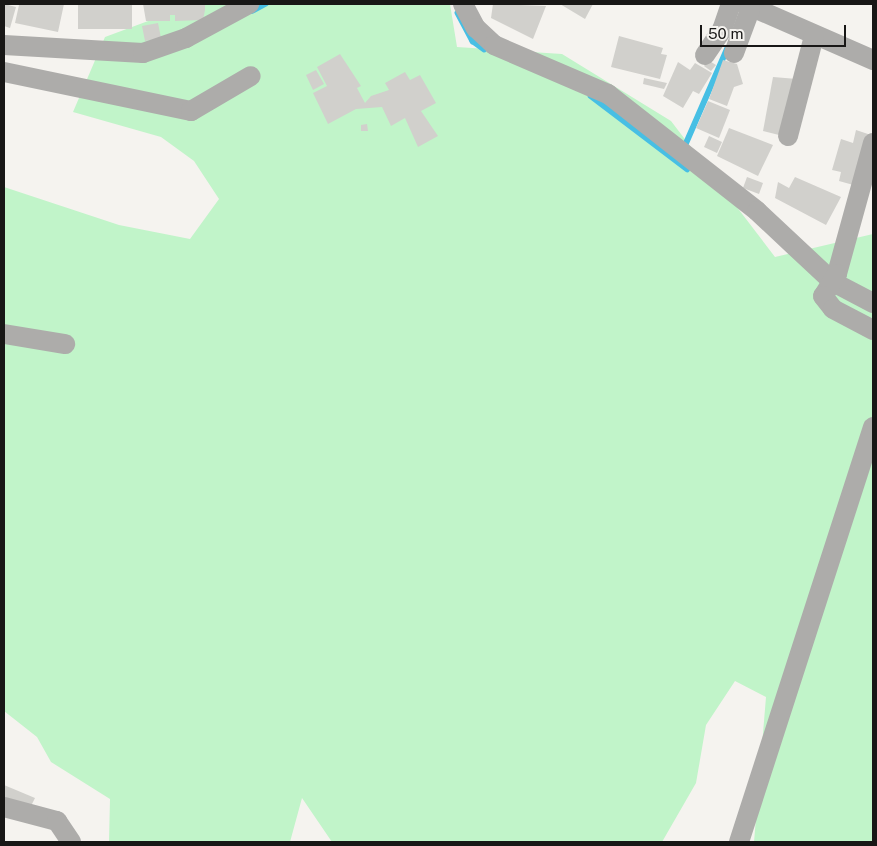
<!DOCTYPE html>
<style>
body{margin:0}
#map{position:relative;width:877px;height:846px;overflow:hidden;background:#f5f3ef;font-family:"Public Sans",sans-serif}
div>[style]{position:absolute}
.green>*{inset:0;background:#c1f4c9}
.stream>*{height:5.5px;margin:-2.75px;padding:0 2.75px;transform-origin:2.75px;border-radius:2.75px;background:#47bfe4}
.building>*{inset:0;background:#d1d0cc}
.street>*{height:20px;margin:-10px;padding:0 10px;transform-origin:10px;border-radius:10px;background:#adacaa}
span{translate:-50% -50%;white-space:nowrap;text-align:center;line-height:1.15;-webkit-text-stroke:4px #f5f3ef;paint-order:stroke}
.frame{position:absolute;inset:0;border:5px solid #181716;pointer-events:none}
.scale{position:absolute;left:700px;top:25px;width:146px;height:22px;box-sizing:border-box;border:2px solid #181716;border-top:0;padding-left:6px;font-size:15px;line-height:18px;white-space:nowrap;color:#181716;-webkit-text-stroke:4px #f5f3ef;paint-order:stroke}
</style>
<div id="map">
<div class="green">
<i style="clip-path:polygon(194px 4px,450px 4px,457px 47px,562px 54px,671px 121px,775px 257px,873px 234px,873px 842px,754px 842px,766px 697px,735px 681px,706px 725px,696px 783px,662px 842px,332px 842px,302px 798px,290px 842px,109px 842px,110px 799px,51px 762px,37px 737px,4px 711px,4px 187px,119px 225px,190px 239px,219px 199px,194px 161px,161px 137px,73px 112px,105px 37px)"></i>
</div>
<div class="stream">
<i style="left:252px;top:11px;width:15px;rotate:-28deg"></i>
<i style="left:458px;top:13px;width:32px;rotate:62deg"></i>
<i style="left:473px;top:41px;width:14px;rotate:36deg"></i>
<i style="left:591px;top:96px;width:121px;rotate:37.2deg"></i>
<i style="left:684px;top:148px;width:108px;rotate:-66.5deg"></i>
</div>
<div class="building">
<i style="clip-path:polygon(4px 4px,16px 7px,10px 28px,4px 26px)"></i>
<i style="clip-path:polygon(14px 4px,64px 4px,58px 32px,15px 23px,19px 5px)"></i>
<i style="clip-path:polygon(78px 4px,132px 4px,132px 29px,78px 29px)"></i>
<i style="clip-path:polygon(143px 4px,205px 4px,205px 10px,203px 20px,175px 21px,175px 15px,170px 15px,170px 21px,146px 21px)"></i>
<i style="clip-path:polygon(493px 4px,546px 6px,533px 39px,491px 18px)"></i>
<i style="clip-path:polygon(560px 4px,593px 4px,585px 19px)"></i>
<i style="clip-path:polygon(158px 23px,161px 38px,145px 41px,142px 26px)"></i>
<i style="clip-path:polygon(619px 36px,663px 48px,661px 54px,667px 55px,660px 79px,611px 67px)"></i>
<i style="clip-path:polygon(340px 54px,361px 86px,357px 88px,365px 103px,371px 96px,389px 90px,385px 83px,405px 72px,410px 80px,420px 75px,436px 103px,421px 111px,438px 136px,418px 147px,405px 118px,391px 126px,382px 107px,356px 109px,328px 124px,313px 93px,327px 86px,317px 67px)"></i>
<i style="clip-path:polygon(708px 60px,716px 65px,711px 71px,704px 66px)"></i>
<i style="clip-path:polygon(723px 60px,737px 64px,743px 84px,734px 87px,727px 106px,709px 99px)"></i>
<i style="clip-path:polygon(678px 62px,690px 70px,695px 63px,712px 73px,699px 94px,693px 91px,683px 108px,663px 96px)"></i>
<i style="clip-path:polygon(316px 70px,324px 84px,313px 90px,306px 75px)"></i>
<i style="clip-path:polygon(773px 77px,797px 79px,779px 135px,763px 131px)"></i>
<i style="clip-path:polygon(644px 78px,667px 83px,664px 89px,643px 84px)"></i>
<i style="clip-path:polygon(708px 101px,730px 110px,719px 138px,696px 128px)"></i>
<i style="clip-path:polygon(367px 124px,368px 131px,361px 131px,361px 125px)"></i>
<i style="clip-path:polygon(729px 128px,773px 145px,758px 176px,717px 156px)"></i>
<i style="clip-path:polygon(856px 130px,871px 135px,857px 186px,839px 181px,841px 172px,832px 170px,841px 139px,853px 143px)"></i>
<i style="clip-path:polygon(709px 136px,722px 142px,717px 153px,704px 147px)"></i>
<i style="clip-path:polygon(747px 177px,763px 183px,759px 194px,743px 188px)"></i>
<i style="clip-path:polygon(795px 177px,841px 197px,826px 225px,775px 198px,778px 182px,789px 188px)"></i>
<i style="clip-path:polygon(4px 785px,35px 798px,31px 806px,4px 798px)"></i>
</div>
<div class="street">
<i style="left:463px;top:4px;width:27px;rotate:62deg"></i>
<i style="left:476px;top:28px;width:25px;rotate:43deg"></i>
<i style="left:494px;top:45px;width:124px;rotate:23.3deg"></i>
<i style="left:608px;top:94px;width:189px;rotate:38.1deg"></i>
<i style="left:757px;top:211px;width:104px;rotate:43.1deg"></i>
<i style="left:833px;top:282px;width:45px;rotate:27.7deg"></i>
<i style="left:745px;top:4px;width:140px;rotate:23.6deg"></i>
<i style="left:4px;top:45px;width:139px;rotate:3.3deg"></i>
<i style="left:143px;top:53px;width:46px;rotate:-19.2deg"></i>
<i style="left:186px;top:38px;width:72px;rotate:-28.4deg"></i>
<i style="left:734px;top:53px;width:46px;rotate:-69.6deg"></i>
<i style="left:705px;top:55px;width:30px;rotate:-56deg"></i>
<i style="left:722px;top:30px;width:28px;rotate:-71deg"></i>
<i style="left:4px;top:72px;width:191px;rotate:11.8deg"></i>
<i style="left:191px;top:111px;width:69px;rotate:-30.3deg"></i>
<i style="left:788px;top:136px;width:103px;rotate:-75.4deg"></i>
<i style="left:873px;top:143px;width:136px;rotate:105.4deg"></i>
<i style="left:837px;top:274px;width:26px;rotate:122deg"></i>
<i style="left:823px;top:296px;width:16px;rotate:52deg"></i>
<i style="left:833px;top:309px;width:45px;rotate:27.7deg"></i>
<i style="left:4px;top:334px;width:62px;rotate:9.3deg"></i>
<i style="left:4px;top:807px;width:55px;rotate:14.8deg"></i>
<i style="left:57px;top:821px;width:25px;rotate:56deg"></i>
<i style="left:739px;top:842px;width:436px;rotate:-72.1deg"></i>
</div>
<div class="frame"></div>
<div class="scale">50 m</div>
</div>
